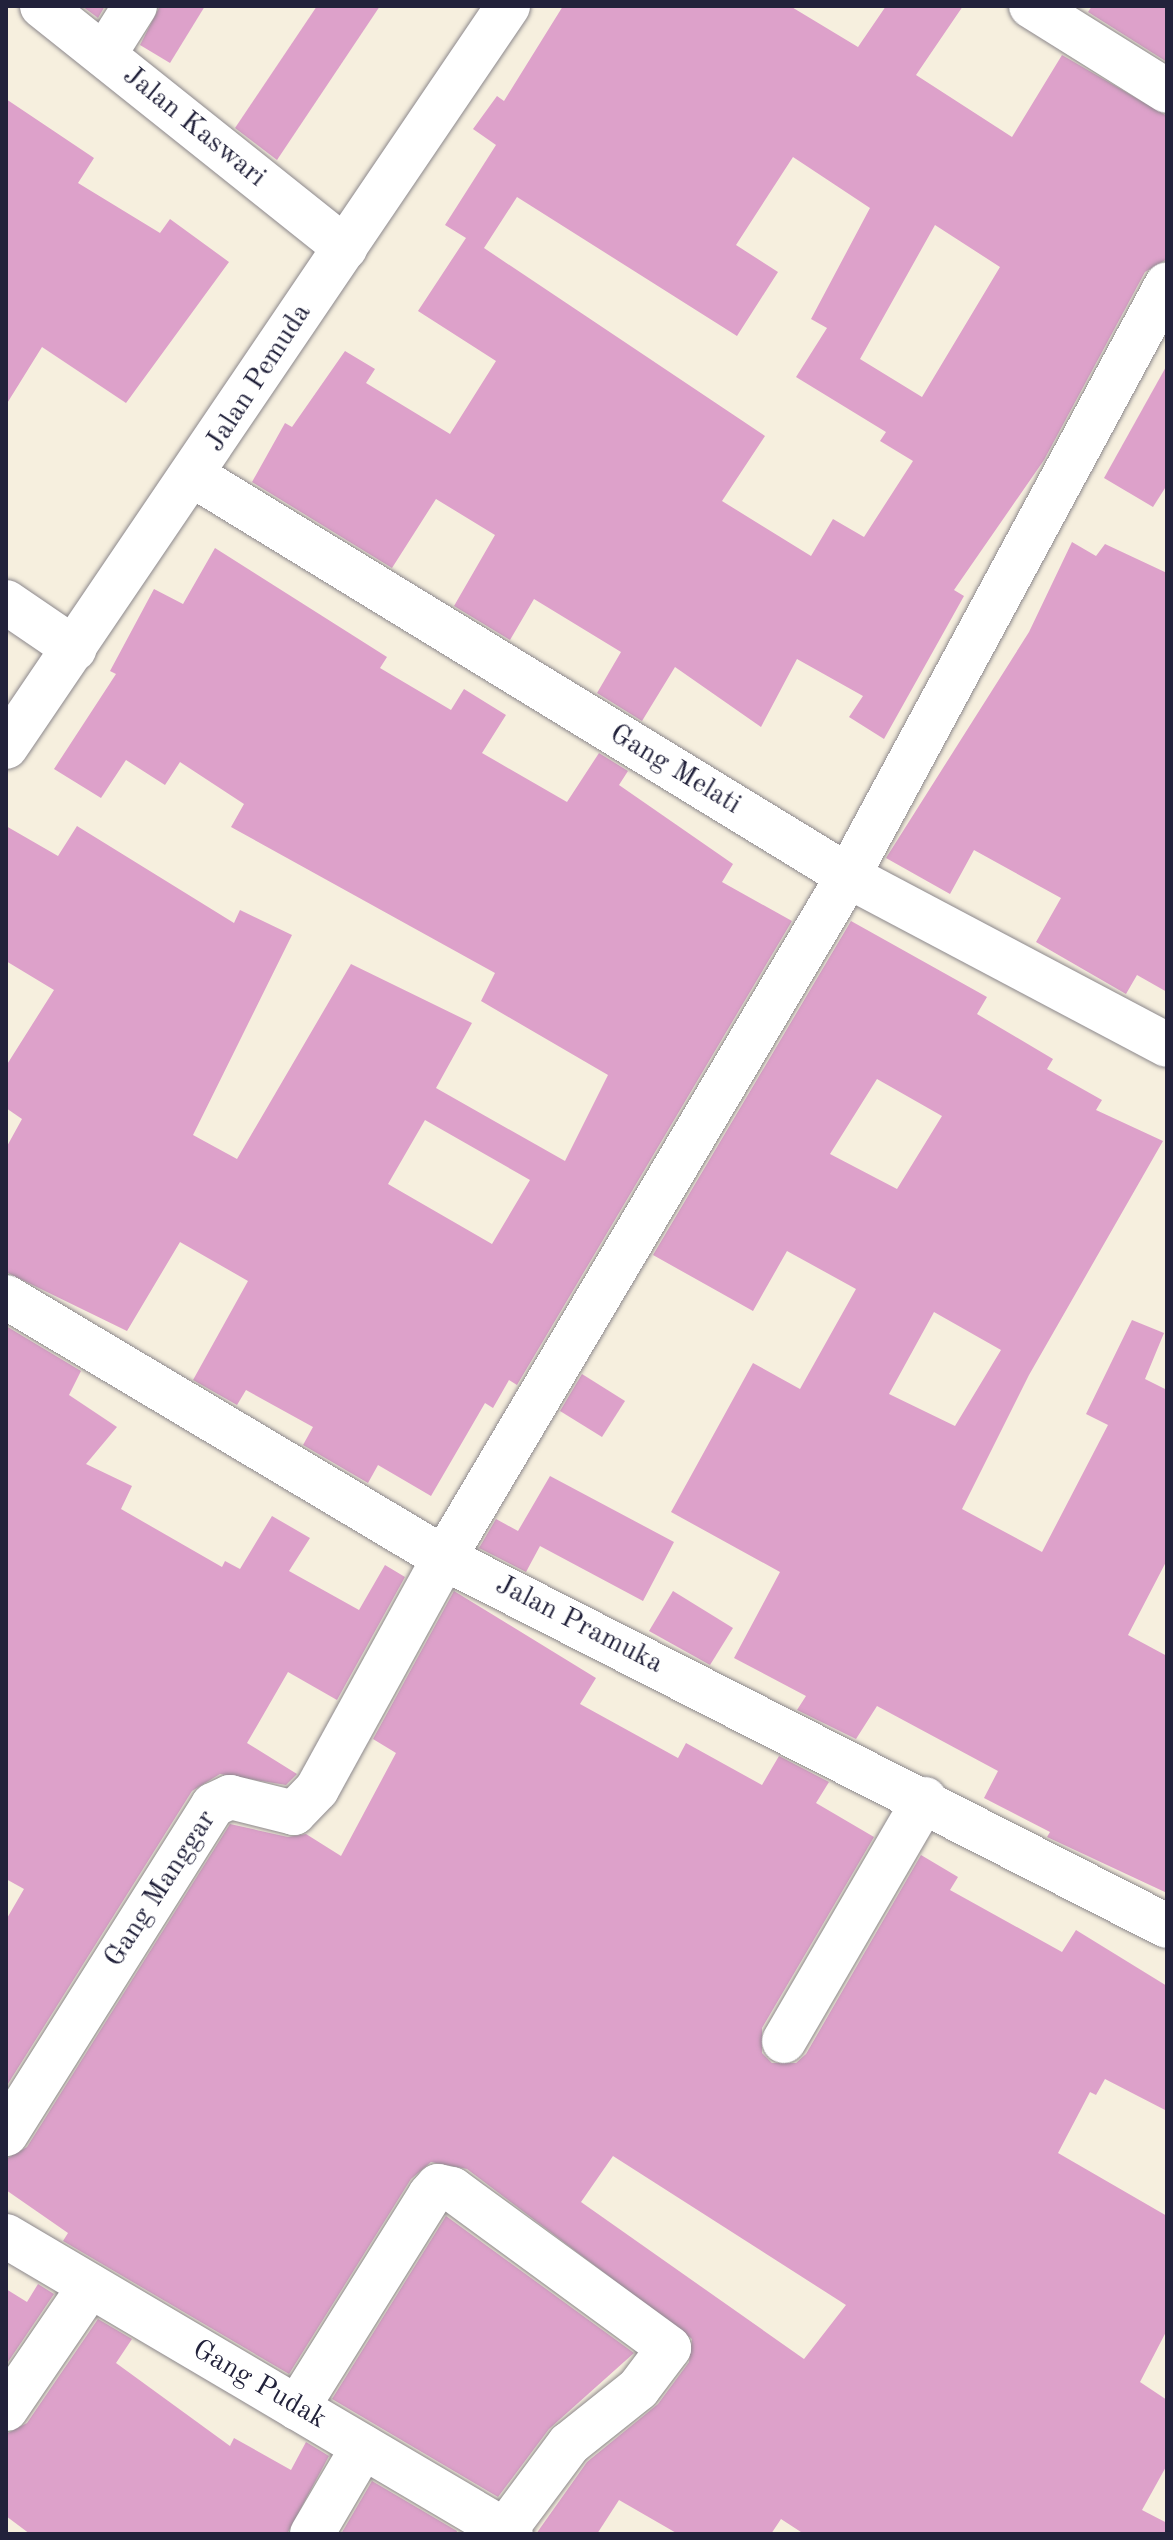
<!DOCTYPE html>
<style>
body{margin:0}
#map{position:relative;width:1173px;height:2540px;overflow:hidden;background:#f6efde;font-family:"Old Standard TT",serif}
div>[style]{position:absolute}
.building>*{inset:0;background:#dda1ca}
.roads{filter:drop-shadow(0 0 2px #8c888c) drop-shadow(0 0 2px #8c888c)}
.minor>*{height:44px;margin:-22px;padding:0 22px;transform-origin:22px;border-radius:22px;background:#fff}
.major>*{height:44px;margin:-22px;padding:0 22px;transform-origin:22px;border-radius:22px;background:#fff}
span{translate:-50% -50%;white-space:nowrap;text-align:center;line-height:1.15;-webkit-text-stroke:6px #fff;paint-order:stroke}
.street-label{font-size:28px;color:#22223b}
.frame{position:absolute;inset:0;border:8px solid #22223b;pointer-events:none}
</style>
<div id="map">
<div class="building">
<i style="clip-path:polygon(82px 6px,105px 6px,98px 18px)"></i>
<i style="clip-path:polygon(160px 6px,205px 6px,170px 63px,140px 45px)"></i>
<i style="clip-path:polygon(317px 6px,380px 6px,277px 160px,235px 128px)"></i>
<i style="clip-path:polygon(evenodd,563px 6px,790px 6px,858px 47px,886px 6px,963px 6px,916px 75px,1012px 137px,1062px 55px,1167px 116px,1167px 259px,1145px 272px,1044px 460px,954px 590px,964px 596px,884px 739px,849px 717px,863px 696px,797px 659px,761px 727px,675px 667px,642px 721px,597px 693px,621px 652px,534px 599px,510px 640px,454px 606px,495px 535px,436px 499px,392px 568px,252px 482px,285px 423px,292px 427px,345px 351px,375px 369px,366px 383px,450px 434px,496px 361px,418px 311px,466px 238px,445px 225px,496px 145px,473px 129px,497px 96px,504px 101px,563px 6px,793px 157px,870px 208px,811px 319px,827px 328px,796px 377px,886px 432px,880px 441px,913px 461px,864px 537px,833px 519px,811px 556px,722px 501px,765px 436px,484px 248px,517px 197px,737px 336px,778px 272px,736px 245px,793px 157px,563px 6px,935px 225px,1000px 267px,922px 397px,860px 359px,935px 225px)"></i>
<i style="clip-path:polygon(1092px 6px,1167px 6px,1167px 62px,1088px 12px)"></i>
<i style="clip-path:polygon(6px 99px,94px 158px,78px 183px,160px 233px,170px 219px,229px 262px,126px 403px,42px 347px,6px 405px)"></i>
<i style="clip-path:polygon(1167px 365px,1167px 485px,1153px 507px,1104px 478px)"></i>
<i style="clip-path:polygon(1072px 542px,1096px 556px,1105px 544px,1167px 573px,1167px 992px,1137px 975px,1126px 994px,1036px 942px,1061px 898px,974px 850px,950px 894px,886px 858px,1029px 632px)"></i>
<i style="clip-path:polygon(evenodd,215px 548px,387px 657px,380px 668px,451px 710px,464px 689px,506px 715px,482px 753px,567px 802px,599px 753px,628px 771px,619px 785px,733px 864px,722px 882px,792px 921px,517px 1385px,509px 1380px,493px 1408px,485px 1403px,431px 1496px,378px 1465px,368px 1483px,303px 1445px,313px 1427px,246px 1390px,237px 1405px,193px 1380px,248px 1281px,180px 1242px,127px 1331px,6px 1272px,6px 1148px,22px 1119px,6px 1108px,6px 1066px,54px 990px,6px 961px,6px 826px,58px 856px,77px 826px,234px 923px,240px 910px,292px 935px,193px 1135px,237px 1159px,351px 964px,472px 1023px,436px 1088px,565px 1161px,608px 1075px,481px 1001px,495px 973px,231px 827px,244px 804px,180px 762px,165px 785px,126px 760px,101px 798px,54px 769px,116px 674px,110px 671px,154px 589px,183px 604px,215px 548px,425px 1120px,530px 1180px,492px 1244px,388px 1184px,425px 1120px)"></i>
<i style="clip-path:polygon(evenodd,851px 921px,987px 997px,977px 1014px,1053px 1059px,1047px 1069px,1102px 1100px,1096px 1110px,1163px 1141px,1029px 1375px,962px 1509px,1042px 1552px,1108px 1425px,1086px 1414px,1132px 1320px,1164px 1333px,1145px 1379px,1167px 1390px,1167px 1560px,1128px 1635px,1167px 1656px,1167px 1893px,1047px 1837px,1050px 1832px,984px 1798px,998px 1771px,877px 1706px,856px 1739px,797px 1710px,806px 1696px,734px 1658px,780px 1572px,671px 1512px,753px 1363px,800px 1389px,856px 1289px,787px 1251px,753px 1311px,653px 1255px,851px 921px,877px 1079px,942px 1116px,897px 1189px,830px 1154px,877px 1079px,851px 921px,934px 1312px,1001px 1350px,955px 1426px,889px 1394px,934px 1312px)"></i>
<i style="clip-path:polygon(6px 1326px,81px 1371px,69px 1395px,117px 1427px,86px 1464px,132px 1486px,121px 1509px,222px 1567px,225px 1561px,240px 1569px,272px 1516px,310px 1538px,289px 1571px,359px 1610px,385px 1565px,405px 1577px,337px 1700px,288px 1672px,247px 1743px,297px 1774px,286px 1785px,220px 1774px,192px 1791px,6px 2087px,6px 1920px,24px 1889px,6px 1879px)"></i>
<i style="clip-path:polygon(582px 1374px,625px 1401px,602px 1437px,560px 1411px)"></i>
<i style="clip-path:polygon(550px 1476px,674px 1542px,643px 1601px,540px 1546px,526px 1572px,479px 1548px,496px 1519px,518px 1531px)"></i>
<i style="clip-path:polygon(evenodd,454px 1591px,596px 1678px,580px 1704px,678px 1758px,686px 1743px,762px 1785px,779px 1756px,829px 1782px,816px 1803px,874px 1837px,762px 2028px,762px 2053px,772px 2063px,796px 2063px,806px 2054px,921px 1855px,958px 1877px,950px 1890px,1062px 1952px,1076px 1930px,1167px 1986px,1167px 2111px,1105px 2079px,1096px 2095px,1090px 2092px,1058px 2153px,1167px 2216px,1167px 2330px,1140px 2382px,1167px 2400px,1167px 2465px,1142px 2510px,1167px 2523px,1167px 2534px,804px 2534px,781px 2519px,771px 2534px,678px 2534px,619px 2500px,597px 2534px,536px 2534px,587px 2462px,658px 2404px,689px 2362px,692px 2339px,467px 2169px,431px 2162px,411px 2179px,289px 2374px,63px 2241px,68px 2233px,6px 2190px,6px 2159px,27px 2147px,230px 1824px,288px 1837px,306px 1834px,341px 1856px,396px 1753px,373px 1739px,454px 1591px,613px 2156px,846px 2305px,804px 2359px,581px 2202px,613px 2156px)"></i>
<i style="clip-path:polygon(673px 1591px,733px 1628px,710px 1665px,649px 1631px)"></i>
<i style="clip-path:polygon(446px 2216px,634px 2353px,549px 2429px,498px 2497px,332px 2399px)"></i>
<i style="clip-path:polygon(38px 2284px,54px 2294px,6px 2365px,6px 2289px,27px 2302px)"></i>
<i style="clip-path:polygon(98px 2319px,132px 2339px,116px 2363px,230px 2446px,234px 2438px,291px 2470px,306px 2442px,329px 2456px,287px 2534px,30px 2534px,6px 2516px,6px 2434px,27px 2423px)"></i>
<i style="clip-path:polygon(372px 2481px,457px 2531px,456px 2534px,341px 2534px)"></i>
</div>
<div class="roads">
<div class="minor">
<i style="left:42px;top:6px;width:388px;rotate:38.6deg"></i>
<i style="left:1031px;top:6px;width:160px;rotate:32deg"></i>
<i style="left:104px;top:55px;width:58px;rotate:-57.7deg"></i>
<i style="left:194px;top:476px;width:767px;rotate:31.45deg"></i>
<i style="left:848px;top:876px;width:361px;rotate:27.9deg"></i>
<i style="left:6px;top:602px;width:83px;rotate:34.3deg"></i>
<i style="left:6px;top:1297px;width:510px;rotate:30.79deg"></i>
<i style="left:444px;top:1558px;width:811px;rotate:26.98deg"></i>
<i style="left:784px;top:2041px;width:280px;rotate:-59.8deg"></i>
<i style="left:6px;top:2134px;width:389px;rotate:-57.8deg"></i>
<i style="left:213px;top:1805px;width:19px;rotate:-25deg"></i>
<i style="left:230px;top:1797px;width:66px;rotate:14deg"></i>
<i style="left:294px;top:1813px;width:33px;rotate:-46deg"></i>
<i style="left:317px;top:1789px;width:264px;rotate:-61.2deg"></i>
<i style="left:444px;top:1558px;width:793px;rotate:-59.36deg"></i>
<i style="left:848px;top:876px;width:672px;rotate:-61.68deg"></i>
<i style="left:6px;top:2236px;width:586px;rotate:30.54deg"></i>
<i style="left:297px;top:2408px;width:251px;rotate:-58deg"></i>
<i style="left:430px;top:2195px;width:12px;rotate:-48deg"></i>
<i style="left:438px;top:2186px;width:14px;rotate:12deg"></i>
<i style="left:452px;top:2189px;width:269px;rotate:36.2deg"></i>
<i style="left:669px;top:2348px;width:51px;rotate:127.1deg"></i>
<i style="left:638px;top:2389px;width:88px;rotate:141.4deg"></i>
<i style="left:569px;top:2444px;width:107px;rotate:126.7deg"></i>
<i style="left:6px;top:2409px;width:149px;rotate:-55.7deg"></i>
<i style="left:312px;top:2534px;width:101px;rotate:-59.6deg"></i>
</div>
<div class="major">
<i style="left:6px;top:747px;width:895px;rotate:-55.88deg"></i>
</div>
</div>
<div class="street-label">
<span style="left:194px;top:127px;rotate:39deg">Jalan Kaswari</span>
<span style="left:259px;top:378px;rotate:-57deg">Jalan Pemuda</span>
<span style="left:675px;top:770px;rotate:31deg">Gang Melati</span>
<span style="left:579px;top:1625px;rotate:27deg">Jalan Pramuka</span>
<span style="left:161px;top:1889px;rotate:-57deg">Gang Manggar</span>
<span style="left:259px;top:2385px;rotate:30deg">Gang Pudak</span>
</div>
<div class="frame"></div>
</div>
